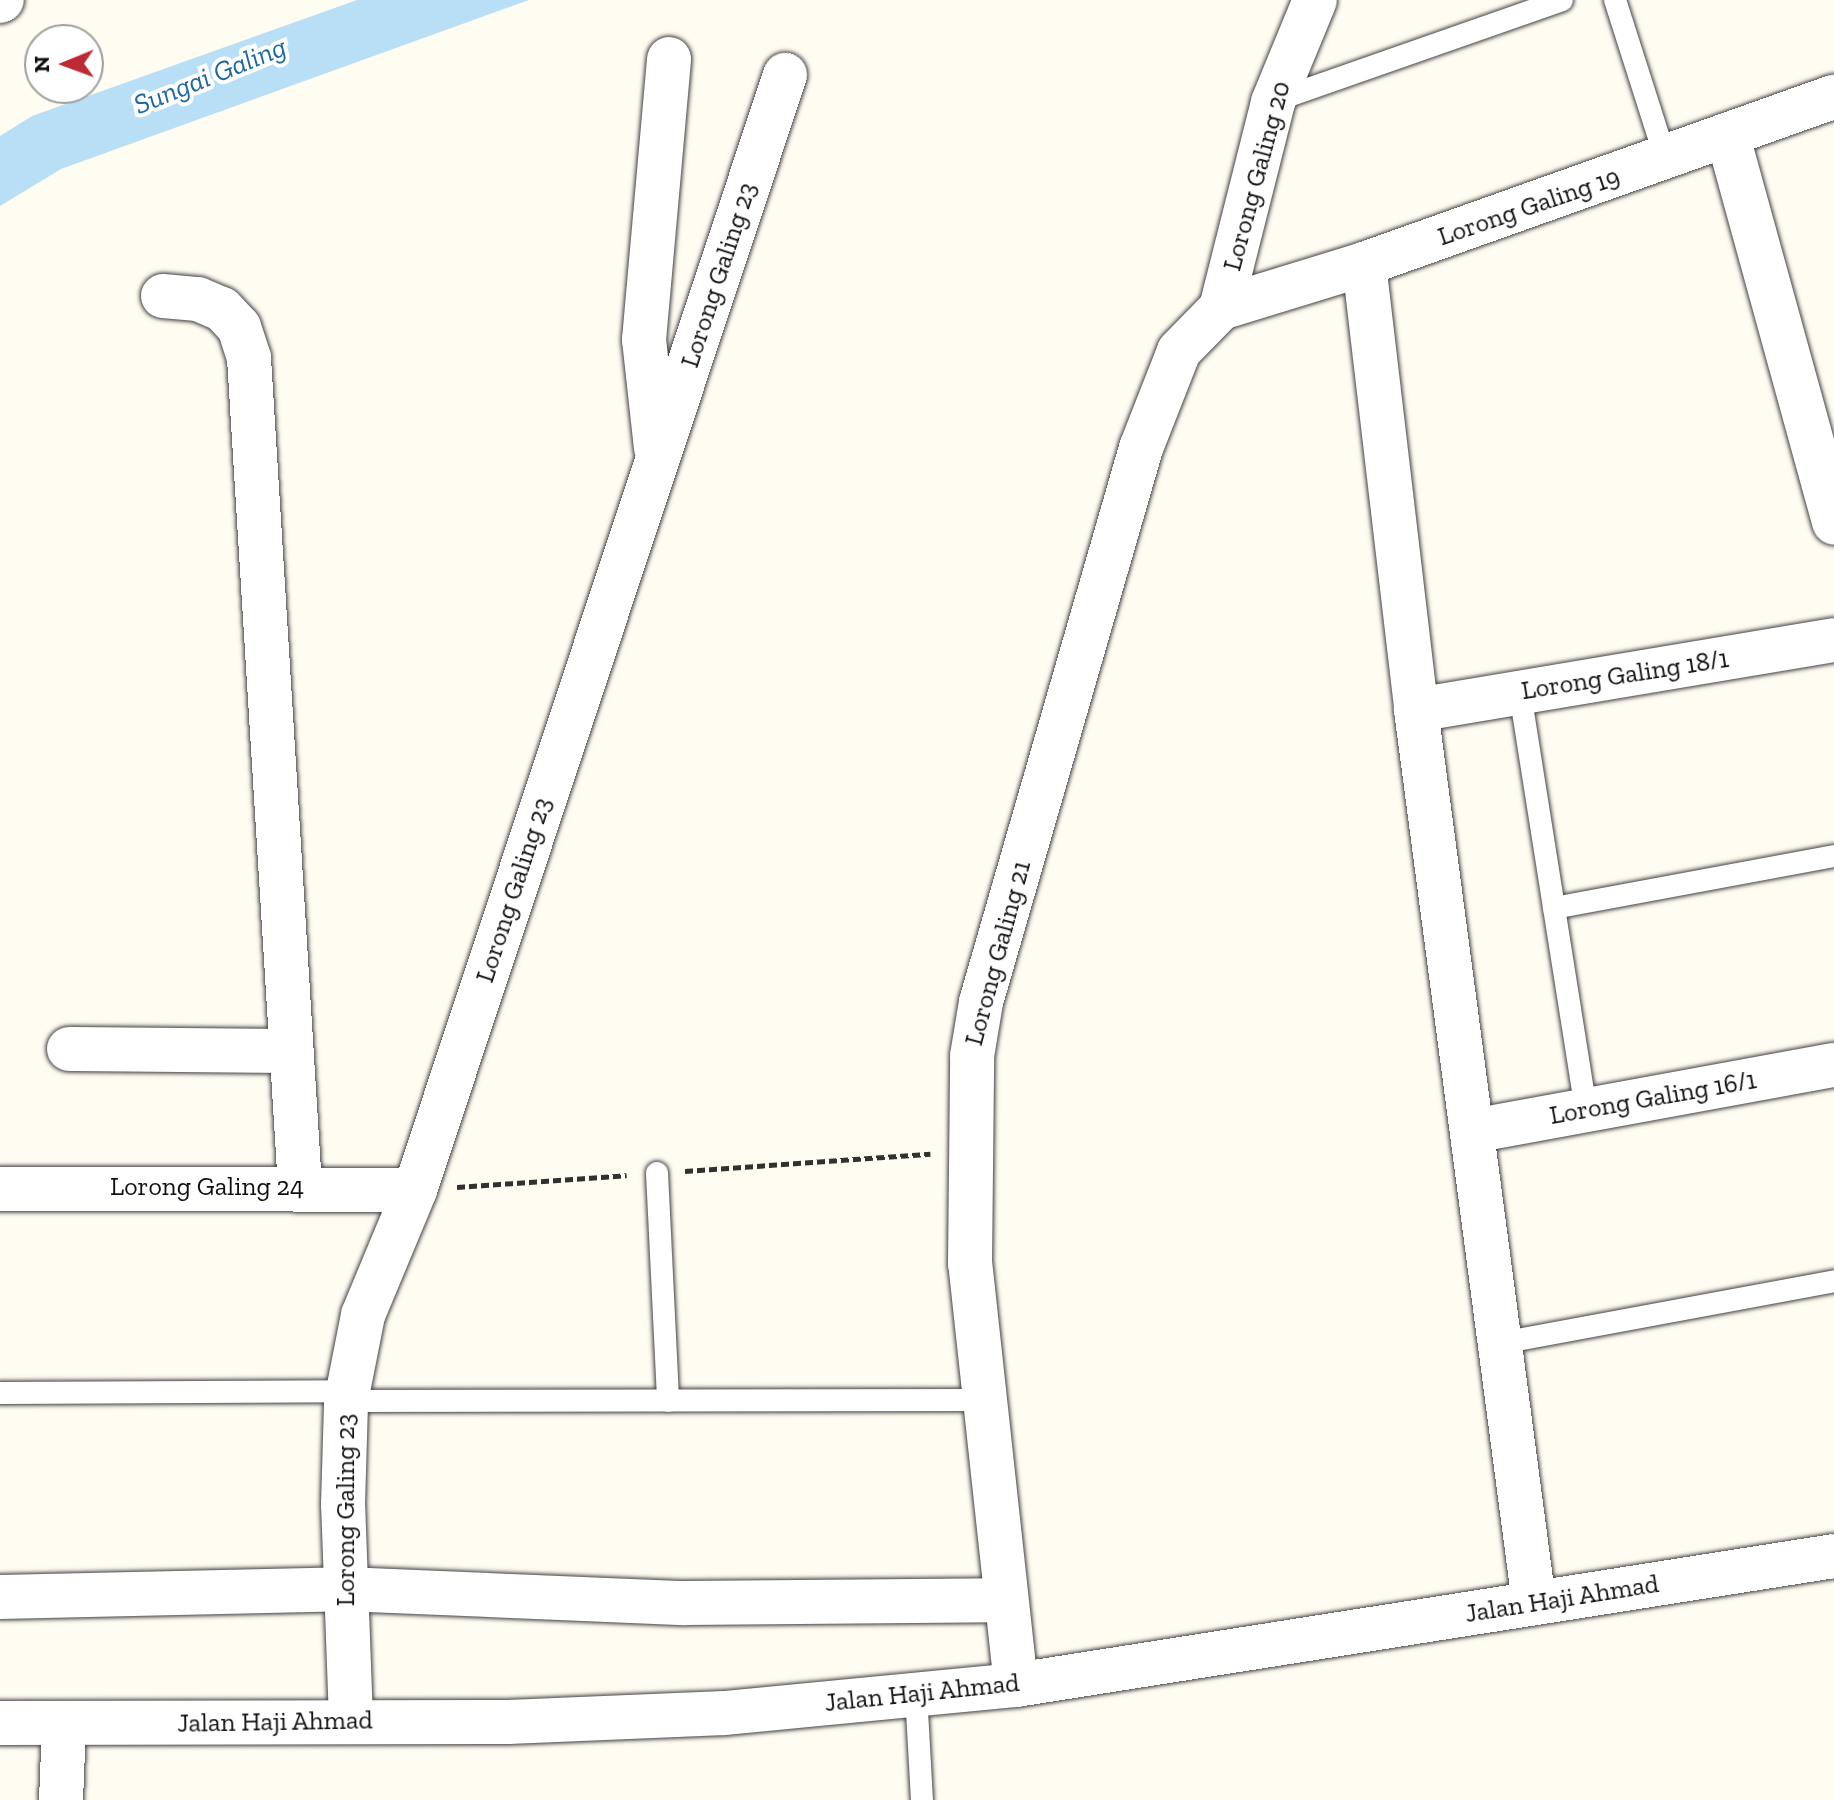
<!DOCTYPE html>
<style>
body{margin:0}
#map{position:relative;width:1834px;height:1800px;overflow:hidden;background:#fffcf2;font-family:"Zilla Slab",serif}
div>[style]{position:absolute}
.water>*{inset:0;background:#b8dff5}
.path>*{height:5px;margin-top:-2.5px;transform-origin:0;background:repeating-linear-gradient(90deg,#313131 0 8px,transparent 0 12px)}
.roads{filter:drop-shadow(0 0 2px #424242) drop-shadow(0 0 2px #424242)}
.service>*{height:22px;margin:-11px;padding:0 11px;transform-origin:11px;border-radius:11px;background:#fff}
.minor>*{height:44px;margin:-22px;padding:0 22px;transform-origin:22px;border-radius:22px;background:#fff}
.tertiary>*{height:44px;margin:-22px;padding:0 22px;transform-origin:22px;border-radius:22px;background:#fff}
span{translate:-50% -50%;white-space:nowrap;text-align:center;line-height:1.15;-webkit-text-stroke:8px #fff;paint-order:stroke}
.street-label{font-size:26px;color:#0f0f0f}
.water-label{font-size:28px;color:#1b679f;font-style:italic}
.north{position:absolute;left:24px;top:24px;width:80px;height:80px;box-sizing:border-box;background:#fff;border:2px solid #9f9f9f;border-radius:50%;rotate:269deg;font-size:22px;font-weight:700;line-height:32px;text-align:center;color:#0f0f0f}
.north::after{content:'';display:block;margin:auto;width:28px;height:36px;background:#bd2a33;clip-path:polygon(50% 0,100% 100%,50% 72%,0 100%)}
</style>
<div id="map">
<div class="water">
<i style="clip-path:polygon(357px 0,529px 0,61px 169px,0 206px,0 136px,32px 116px)"></i>
</div>
<div class="path">
<i style="left:685px;top:1171px;width:246px;rotate:-4deg"></i>
<i style="left:457px;top:1187px;width:170px;rotate:-4deg"></i>
</div>
<div class="roads">
<div class="service">
<i style="left:1615px;top:0;width:168px;rotate:72.3deg"></i>
<i style="left:1274px;top:101px;width:305px;rotate:-19.3deg"></i>
<i style="left:1520px;top:693px;width:422px;rotate:81deg"></i>
<i style="left:1554px;top:908px;width:285px;rotate:-10.5deg"></i>
<i style="left:657px;top:1173px;width:228px;rotate:87.2deg"></i>
<i style="left:1501px;top:1343px;width:339px;rotate:-10.5deg"></i>
<i style="left:0;top:1393px;width:347px;rotate:-0.3deg"></i>
<i style="left:346px;top:1401px;width:637px;rotate:-0.09deg"></i>
<i style="left:916px;top:1693px;width:107px;rotate:86.8deg"></i>
</div>
<div class="minor">
<i style="left:0;top:1px;width:2px;rotate:-27deg"></i>
<i style="left:1728px;top:137px;width:400px;rotate:74.6deg"></i>
<i style="left:1364px;top:264px;width:449px;rotate:83.3deg"></i>
<i style="left:1416px;top:710px;width:901px;rotate:82.47deg"></i>
<i style="left:163px;top:296px;width:35px;rotate:5deg"></i>
<i style="left:198px;top:299px;width:26px;rotate:23deg"></i>
<i style="left:222px;top:309px;width:25px;rotate:47deg"></i>
<i style="left:239px;top:327px;width:33px;rotate:72deg"></i>
<i style="left:249px;top:358px;width:830px;rotate:86.48deg"></i>
<i style="left:1221px;top:308px;width:212px;rotate:-75.8deg"></i>
<i style="left:1273px;top:102px;width:110px;rotate:-67.6deg"></i>
<i style="left:656px;top:448px;width:109px;rotate:-96.3deg"></i>
<i style="left:644px;top:340px;width:282px;rotate:-84.9deg"></i>
<i style="left:1416px;top:710px;width:424px;rotate:-9.5deg"></i>
<i style="left:69px;top:1049px;width:222px;rotate:0.5deg"></i>
<i style="left:1473px;top:1131px;width:367px;rotate:-10.4deg"></i>
<i style="left:0;top:1189px;width:415px;rotate:0.1deg"></i>
<i style="left:0;top:1597px;width:344px;rotate:-1.3deg"></i>
<i style="left:344px;top:1589px;width:341px;rotate:2.4deg"></i>
<i style="left:685px;top:1603px;width:319px;rotate:-0.5deg"></i>
<i style="left:1016px;top:1685px;width:424px;rotate:-96.2deg"></i>
<i style="left:970px;top:1264px;width:208px;rotate:-89.4deg"></i>
<i style="left:972px;top:1056px;width:55px;rotate:-80.5deg"></i>
<i style="left:981px;top:1002px;width:577px;rotate:-73.89deg"></i>
<i style="left:1141px;top:448px;width:104px;rotate:-68.6deg"></i>
<i style="left:1179px;top:351px;width:60px;rotate:-45.7deg"></i>
<i style="left:1221px;top:308px;width:150px;rotate:-17.1deg"></i>
<i style="left:1364px;top:264px;width:499px;rotate:-19.6deg"></i>
<i style="left:351px;top:1720px;width:215px;rotate:-92.1deg"></i>
<i style="left:343px;top:1505px;width:104px;rotate:-88.3deg"></i>
<i style="left:346px;top:1401px;width:88px;rotate:-78.8deg"></i>
<i style="left:363px;top:1315px;width:135px;rotate:-67.4deg"></i>
<i style="left:415px;top:1190px;width:1175px;rotate:-71.64deg"></i>
<i style="left:61px;top:1800px;width:75px;rotate:-87.7deg"></i>
</div>
<div class="tertiary">
<i style="left:0;top:1723px;width:508px;rotate:-0.11deg"></i>
<i style="left:508px;top:1722px;width:217px;rotate:-2.4deg"></i>
<i style="left:725px;top:1713px;width:292px;rotate:-5.5deg"></i>
<i style="left:1016px;top:1685px;width:828px;rotate:-8.96deg"></i>
</div>
</div>
<div class="street-label">
<span style="left:1257px;top:176px;rotate:-75deg">Lorong Galing 20</span>
<span style="left:1529px;top:207px;rotate:-19deg">Lorong Galing 19</span>
<span style="left:719px;top:275px;rotate:-72deg">Lorong Galing 23</span>
<span style="left:1625px;top:675px;rotate:-9deg">Lorong Galing 18/1</span>
<span style="left:514px;top:890px;rotate:-72deg">Lorong Galing 23</span>
<span style="left:998px;top:953px;rotate:-75deg">Lorong Galing 21</span>
<span style="left:1653px;top:1098px;rotate:-10deg">Lorong Galing 16/1</span>
<span style="left:207px;top:1187px">Lorong Galing 24</span>
<span style="left:346px;top:1510px;rotate:-90deg">Lorong Galing 23</span>
<span style="left:1562px;top:1599px;rotate:-9deg">Jalan Haji Ahmad</span>
<span style="left:922px;top:1693px;rotate:-6deg">Jalan Haji Ahmad</span>
<span style="left:275px;top:1722px;rotate:-1deg">Jalan Haji Ahmad</span>
</div>
<div class="water-label">
<span style="left:210px;top:76px;rotate:-22deg">Sungai Galing</span>
</div>
<div class="north">N</div>
</div>
